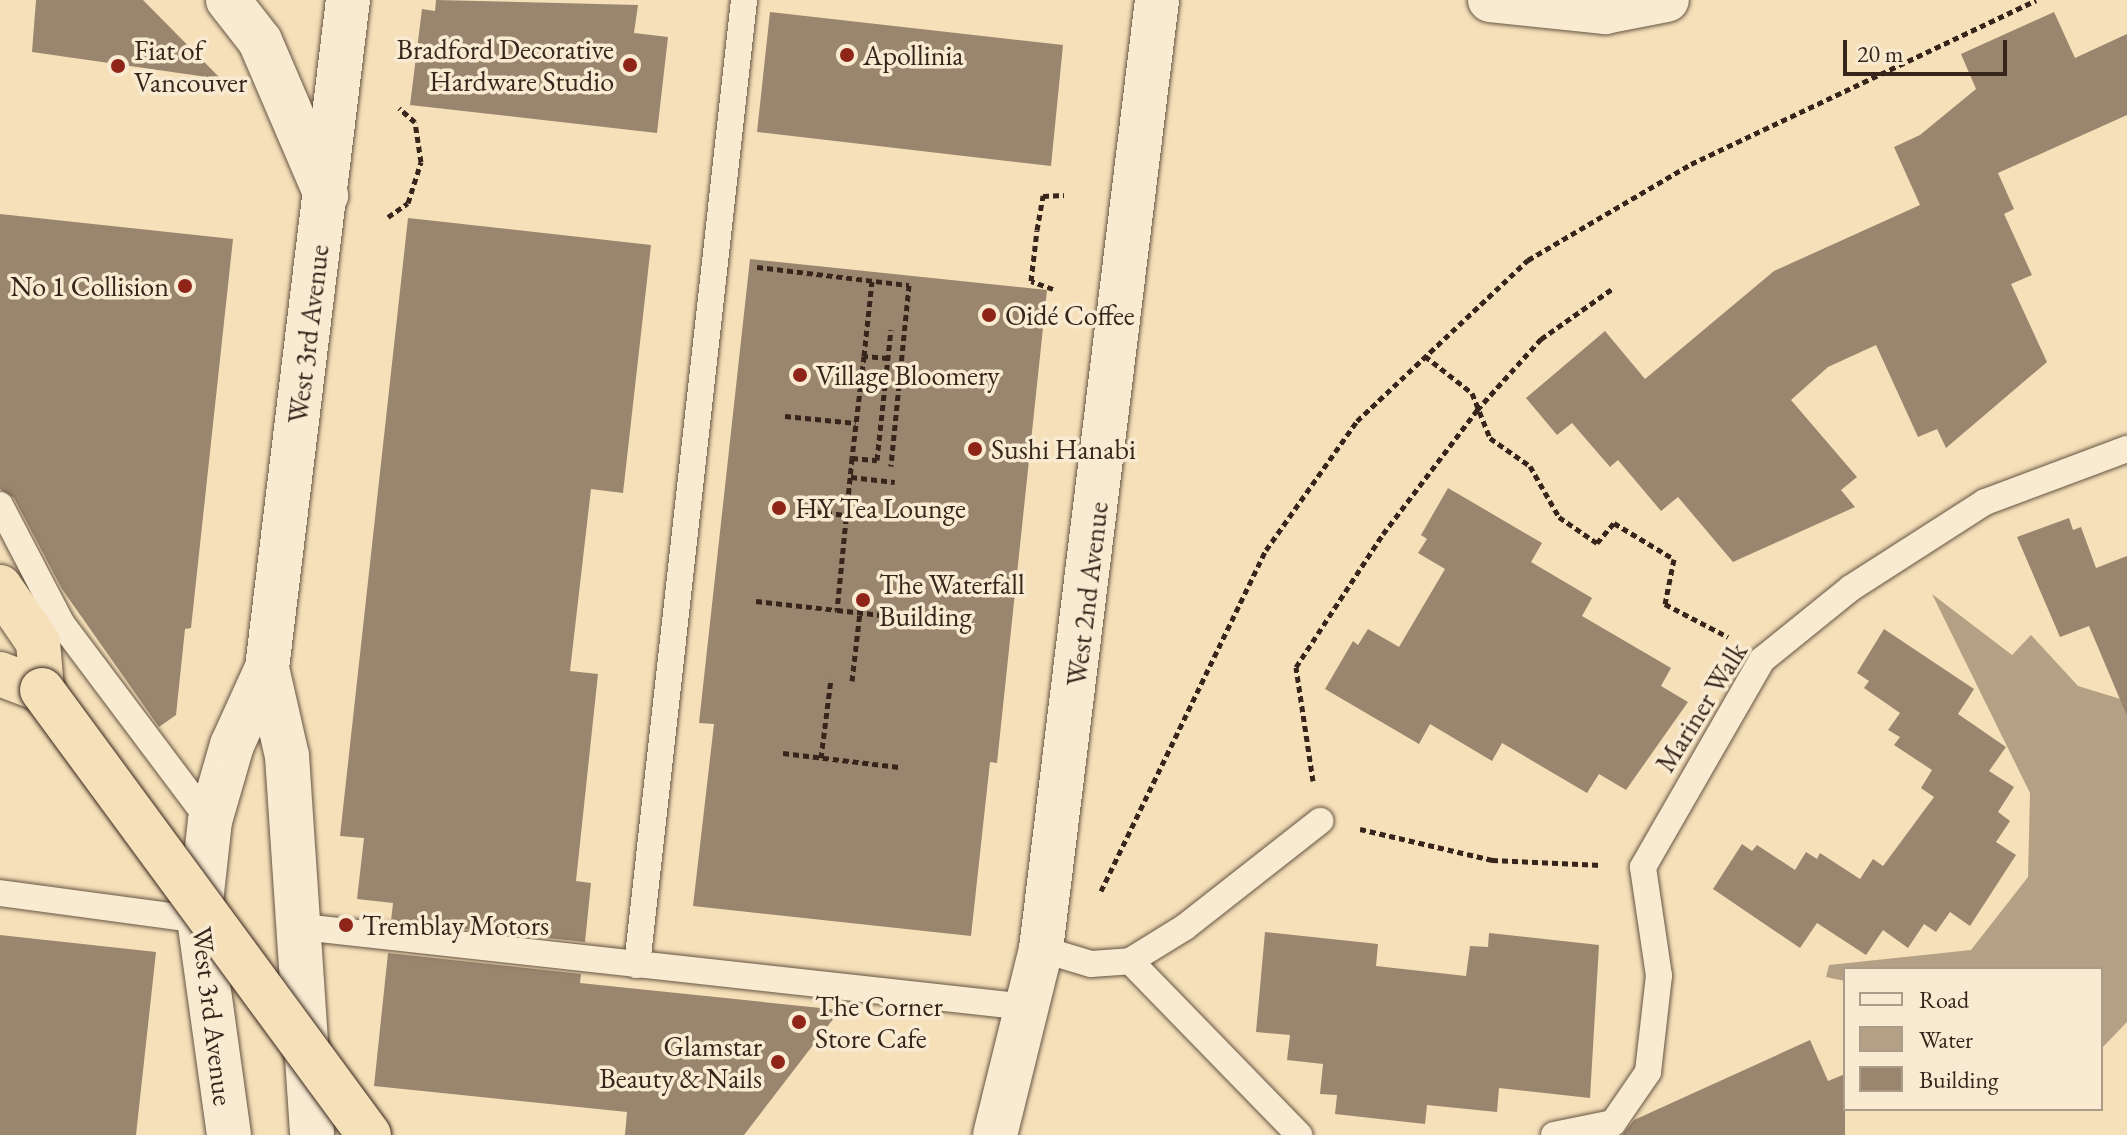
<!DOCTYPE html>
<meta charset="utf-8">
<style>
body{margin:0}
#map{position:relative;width:2127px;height:1135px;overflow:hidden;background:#f5e0b9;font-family:"EB Garamond",serif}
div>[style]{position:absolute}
.water>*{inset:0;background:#b4a084}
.building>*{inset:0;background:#9a866e}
.path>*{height:5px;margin-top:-2.5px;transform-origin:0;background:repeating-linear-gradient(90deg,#37251c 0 6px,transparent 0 10px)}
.roads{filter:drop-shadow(0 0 2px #665443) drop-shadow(0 0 2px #665443)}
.service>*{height:26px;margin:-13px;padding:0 13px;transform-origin:13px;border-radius:13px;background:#f8ebd2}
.minor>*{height:44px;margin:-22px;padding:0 22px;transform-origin:22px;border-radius:22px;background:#f8ebd2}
.trunk>*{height:44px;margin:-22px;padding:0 22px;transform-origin:22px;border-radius:22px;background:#f5e0b9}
.bridges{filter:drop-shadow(0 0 2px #37251c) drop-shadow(0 0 2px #37251c)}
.trunk-bridge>*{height:44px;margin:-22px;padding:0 22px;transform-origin:22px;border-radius:22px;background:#f5e0b9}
.dots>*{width:22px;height:22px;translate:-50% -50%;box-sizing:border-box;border:4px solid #f8ebd2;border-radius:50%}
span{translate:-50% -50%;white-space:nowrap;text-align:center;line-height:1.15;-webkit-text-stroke:7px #f8ebd2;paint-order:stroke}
.poi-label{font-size:28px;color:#37251c}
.right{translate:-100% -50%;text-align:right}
.left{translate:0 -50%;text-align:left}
.street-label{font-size:28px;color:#37251c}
.legend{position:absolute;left:1843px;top:967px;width:260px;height:144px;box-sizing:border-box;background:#f8ebd2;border:2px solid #ab9c89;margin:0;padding:10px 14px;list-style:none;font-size:24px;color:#37251c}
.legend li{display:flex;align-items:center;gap:16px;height:40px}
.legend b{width:40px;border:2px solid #ab9c89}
.scale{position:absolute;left:1843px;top:40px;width:164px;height:36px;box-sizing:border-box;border:4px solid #37251c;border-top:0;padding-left:10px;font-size:24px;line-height:28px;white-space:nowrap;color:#37251c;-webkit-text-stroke:6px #f8ebd2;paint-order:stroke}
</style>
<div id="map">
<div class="water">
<i style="clip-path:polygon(1932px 594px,2012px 655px,2031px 635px,2078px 686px,2127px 701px,2127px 1022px,2101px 1049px,2101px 969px,1845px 969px,1845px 981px,1826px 977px,1829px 965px,1971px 950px,2028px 877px,2030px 793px)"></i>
</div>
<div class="building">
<i style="clip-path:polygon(36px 0,143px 0,221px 79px,32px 52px)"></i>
<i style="clip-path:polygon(436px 0,638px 5px,634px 33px,668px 37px,657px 133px,410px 105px,422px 9px,435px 11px)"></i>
<i style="clip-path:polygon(770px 12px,1063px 45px,1051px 166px,757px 132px)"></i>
<i style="clip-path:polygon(2054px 12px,2075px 58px,2127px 34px,2127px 115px,1998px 173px,2014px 209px,2004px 214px,2032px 275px,2011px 284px,2047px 362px,1946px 448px,1937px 429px,1918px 437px,1876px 345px,1828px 367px,1791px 400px,1857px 477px,1841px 490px,1855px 507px,1733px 562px,1678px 497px,1661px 511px,1618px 460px,1610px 467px,1572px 423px,1557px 435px,1526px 398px,1605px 331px,1645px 379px,1774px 271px,1920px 205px,1894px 147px,1920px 135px,1976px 89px,1961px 54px)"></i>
<i style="clip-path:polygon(0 214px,233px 239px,191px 628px,185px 629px,176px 715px,159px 727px,62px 589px,14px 498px,0 489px)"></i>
<i style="clip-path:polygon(408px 218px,651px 245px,623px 493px,591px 489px,570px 671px,598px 674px,576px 881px,591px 883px,585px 942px,391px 921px,393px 903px,357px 899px,364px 838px,340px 836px)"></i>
<i style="clip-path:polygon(750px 259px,1047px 290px,997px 763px,990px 762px,971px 936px,693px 906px,714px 724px,699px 723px)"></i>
<i style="clip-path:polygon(1448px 488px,1542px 543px,1531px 562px,1592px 598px,1582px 616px,1671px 668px,1661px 686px,1688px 702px,1626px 790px,1599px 774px,1587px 793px,1502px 743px,1492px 761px,1430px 724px,1419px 744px,1325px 689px,1353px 641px,1358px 645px,1368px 629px,1399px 647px,1445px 569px,1418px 553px,1427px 539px,1421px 535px)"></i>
<i style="clip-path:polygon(2069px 518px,2073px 530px,2081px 527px,2096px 568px,2127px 556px,2127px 716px,2089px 626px,2060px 637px,2017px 537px)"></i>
<i style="clip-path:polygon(1884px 629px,1974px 689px,1958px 714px,2006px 747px,1989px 771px,2014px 787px,1998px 812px,2010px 821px,1996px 842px,2016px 855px,1970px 926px,1950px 912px,1936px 932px,1924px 924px,1908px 948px,1883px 930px,1866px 955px,1817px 923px,1800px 948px,1713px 889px,1742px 844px,1752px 851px,1757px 845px,1795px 870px,1806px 852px,1817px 859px,1820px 853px,1860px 879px,1873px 859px,1883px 866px,1934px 797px,1921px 788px,1932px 770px,1894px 745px,1900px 737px,1888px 730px,1900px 713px,1864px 688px,1869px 681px,1857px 673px)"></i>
<i style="clip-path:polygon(1265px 932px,1378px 944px,1376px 966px,1466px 976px,1470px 946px,1488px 947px,1489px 933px,1599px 945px,1590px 1098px,1499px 1088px,1497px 1112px,1427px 1105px,1425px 1124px,1335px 1114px,1337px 1095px,1320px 1094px,1323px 1064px,1287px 1060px,1290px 1035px,1256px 1032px)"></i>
<i style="clip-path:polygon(0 935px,156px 952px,136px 1135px,0 1135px)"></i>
<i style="clip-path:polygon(388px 953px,581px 974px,580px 983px,840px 1010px,744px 1135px,625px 1135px,627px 1112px,374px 1086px)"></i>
<i style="clip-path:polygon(1810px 1040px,1828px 1081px,1845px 1074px,1845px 1135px,1622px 1135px,1634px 1120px)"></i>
</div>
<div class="path">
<i style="left:388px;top:217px;width:24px;rotate:-35deg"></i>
<i style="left:408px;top:203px;width:43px;rotate:-72.4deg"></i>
<i style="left:421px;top:162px;width:40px;rotate:-98.5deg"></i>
<i style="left:415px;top:122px;width:21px;rotate:-139deg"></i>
<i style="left:757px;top:267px;width:153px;rotate:6.8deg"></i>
<i style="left:909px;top:285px;width:182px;rotate:95.7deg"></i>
<i style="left:1053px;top:289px;width:23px;rotate:-160deg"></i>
<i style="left:1031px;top:281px;width:51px;rotate:-83.3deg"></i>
<i style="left:1037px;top:230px;width:35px;rotate:-80deg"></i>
<i style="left:1043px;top:196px;width:21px;rotate:-3deg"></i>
<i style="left:864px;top:356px;width:75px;rotate:-83.9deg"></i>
<i style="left:1425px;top:356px;width:60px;rotate:38.2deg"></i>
<i style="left:1472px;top:393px;width:48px;rotate:68.2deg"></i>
<i style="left:1490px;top:438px;width:49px;rotate:35deg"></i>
<i style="left:1530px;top:466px;width:59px;rotate:60.4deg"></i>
<i style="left:1559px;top:517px;width:46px;rotate:34.4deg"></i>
<i style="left:1597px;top:543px;width:26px;rotate:-50deg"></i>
<i style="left:1614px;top:523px;width:70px;rotate:31deg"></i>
<i style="left:1674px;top:559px;width:46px;rotate:101.3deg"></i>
<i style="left:1665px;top:604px;width:71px;rotate:27.6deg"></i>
<i style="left:888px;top:358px;width:24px;rotate:-175deg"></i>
<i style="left:864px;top:356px;width:103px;rotate:96.7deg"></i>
<i style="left:852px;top:458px;width:25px;rotate:5deg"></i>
<i style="left:877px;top:460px;width:131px;rotate:-83.9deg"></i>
<i style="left:785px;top:416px;width:71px;rotate:5.6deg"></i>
<i style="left:852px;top:458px;width:153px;rotate:95.6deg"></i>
<i style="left:837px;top:610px;width:45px;rotate:6.3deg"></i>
<i style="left:851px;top:477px;width:44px;rotate:6.5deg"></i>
<i style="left:806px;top:511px;width:41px;rotate:5.6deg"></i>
<i style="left:756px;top:601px;width:81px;rotate:6.3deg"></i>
<i style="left:852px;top:681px;width:69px;rotate:-83.4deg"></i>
<i style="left:783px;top:753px;width:117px;rotate:6.9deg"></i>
<i style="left:821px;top:758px;width:80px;rotate:-82.8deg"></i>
<i style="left:1313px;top:781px;width:115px;rotate:-98.5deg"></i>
<i style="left:1296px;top:667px;width:159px;rotate:-56.8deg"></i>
<i style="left:1383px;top:534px;width:156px;rotate:-52.8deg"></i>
<i style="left:1477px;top:410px;width:96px;rotate:-48deg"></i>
<i style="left:1541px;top:339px;width:87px;rotate:-35.2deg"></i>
<i style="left:1360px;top:829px;width:136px;rotate:13.2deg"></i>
<i style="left:1492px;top:860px;width:110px;rotate:2.6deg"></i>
<i style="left:1101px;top:891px;width:379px;rotate:-64.2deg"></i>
<i style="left:1266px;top:550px;width:158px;rotate:-54.8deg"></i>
<i style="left:1357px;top:421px;width:235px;rotate:-43.3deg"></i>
<i style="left:1528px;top:260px;width:189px;rotate:-30.5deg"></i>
<i style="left:1691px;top:164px;width:382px;rotate:-25.4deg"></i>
</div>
<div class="roads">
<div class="service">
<i style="left:0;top:505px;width:134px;rotate:62.5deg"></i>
<i style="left:62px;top:624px;width:246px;rotate:53.1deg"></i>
<i style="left:0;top:893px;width:201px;rotate:7.7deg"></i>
<i style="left:302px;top:927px;width:729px;rotate:6.3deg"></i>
<i style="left:1041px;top:949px;width:52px;rotate:16.7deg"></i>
<i style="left:1091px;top:964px;width:39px;rotate:-4deg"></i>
<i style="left:1130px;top:961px;width:65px;rotate:-31.7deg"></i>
<i style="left:1185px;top:927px;width:172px;rotate:-38.1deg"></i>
<i style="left:1130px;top:961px;width:243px;rotate:45.8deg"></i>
<i style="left:637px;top:965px;width:971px;rotate:-83.67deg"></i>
<i style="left:1554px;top:1135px;width:60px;rotate:-11.5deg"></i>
<i style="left:1613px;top:1123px;width:62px;rotate:-55.5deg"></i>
<i style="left:1648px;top:1072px;width:97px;rotate:-83.5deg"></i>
<i style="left:1659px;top:976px;width:110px;rotate:-98.4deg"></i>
<i style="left:1643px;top:867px;width:239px;rotate:-60.1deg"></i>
<i style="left:1762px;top:660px;width:114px;rotate:-39deg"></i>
<i style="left:1851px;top:588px;width:159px;rotate:-32.7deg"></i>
<i style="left:1985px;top:502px;width:152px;rotate:-20.5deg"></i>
</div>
<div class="minor">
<i style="left:228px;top:0;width:52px;rotate:52deg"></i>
<i style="left:260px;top:41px;width:168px;rotate:66.8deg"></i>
<i style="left:1490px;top:0;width:116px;rotate:6deg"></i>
<i style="left:1605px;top:12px;width:63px;rotate:-11deg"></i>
<i style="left:267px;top:668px;width:90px;rotate:77.2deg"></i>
<i style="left:287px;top:756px;width:380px;rotate:86.2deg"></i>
<i style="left:229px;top:1135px;width:217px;rotate:-97.9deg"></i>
<i style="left:199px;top:920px;width:100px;rotate:-83.7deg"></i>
<i style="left:210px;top:821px;width:79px;rotate:-73.9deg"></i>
<i style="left:232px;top:745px;width:85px;rotate:-65.6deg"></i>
<i style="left:267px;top:668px;width:673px;rotate:-83.09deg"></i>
<i style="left:995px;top:1135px;width:192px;rotate:-76.1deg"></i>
<i style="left:1041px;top:949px;width:956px;rotate:-83.03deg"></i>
</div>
<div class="trunk">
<i style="left:0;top:587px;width:67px;rotate:55.4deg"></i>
<i style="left:38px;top:642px;width:48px;rotate:85.2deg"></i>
<i style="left:42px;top:690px;width:45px;rotate:-159.1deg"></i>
</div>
</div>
<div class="bridges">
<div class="trunk-bridge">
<i style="left:42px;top:690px;width:552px;rotate:53.69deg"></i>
</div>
</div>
<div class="dots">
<i style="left:847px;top:55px;background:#8f2418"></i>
<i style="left:630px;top:65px;background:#8f2418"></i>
<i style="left:118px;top:66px;background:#8f2418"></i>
<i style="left:185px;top:286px;background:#8f2418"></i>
<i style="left:989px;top:315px;background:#8f2418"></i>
<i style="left:800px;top:375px;background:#8f2418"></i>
<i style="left:975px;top:449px;background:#8f2418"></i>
<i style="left:779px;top:508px;background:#8f2418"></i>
<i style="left:863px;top:600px;background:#8f2418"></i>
<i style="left:346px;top:925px;background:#8f2418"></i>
<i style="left:799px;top:1022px;background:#8f2418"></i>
<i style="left:778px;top:1062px;background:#8f2418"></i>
</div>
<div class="poi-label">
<span class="right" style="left:614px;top:65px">Bradford Decorative<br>Hardware Studio</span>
<span class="left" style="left:134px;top:66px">Fiat of<br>Vancouver</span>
<span class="left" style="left:863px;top:55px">Apollinia</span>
<span class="right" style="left:169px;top:286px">No 1 Collision</span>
<span class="left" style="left:1005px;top:315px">Oidé Coffee</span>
<span class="left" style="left:816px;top:375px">Village Bloomery</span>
<span class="left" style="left:991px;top:449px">Sushi Hanabi</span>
<span class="left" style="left:795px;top:508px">HY Tea Lounge</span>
<span class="left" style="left:879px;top:600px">The Waterfall<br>Building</span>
<span class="left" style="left:362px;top:925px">Tremblay Motors</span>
<span class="left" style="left:815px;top:1022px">The Corner<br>Store Cafe</span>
<span class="right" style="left:762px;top:1062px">Glamstar<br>Beauty &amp; Nails</span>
</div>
<div class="street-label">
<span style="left:308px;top:334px;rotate:-83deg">West 3rd Avenue</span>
<span style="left:1087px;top:594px;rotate:-83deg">West 2nd Avenue</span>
<span style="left:1701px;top:707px;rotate:-58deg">Mariner Walk</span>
<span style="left:213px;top:1016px;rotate:83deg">West 3rd Avenue</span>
</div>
<ul class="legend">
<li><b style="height:10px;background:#f8ebd2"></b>Road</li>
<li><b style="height:22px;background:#b4a084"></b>Water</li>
<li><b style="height:22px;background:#9a866e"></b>Building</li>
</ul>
<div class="scale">20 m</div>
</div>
